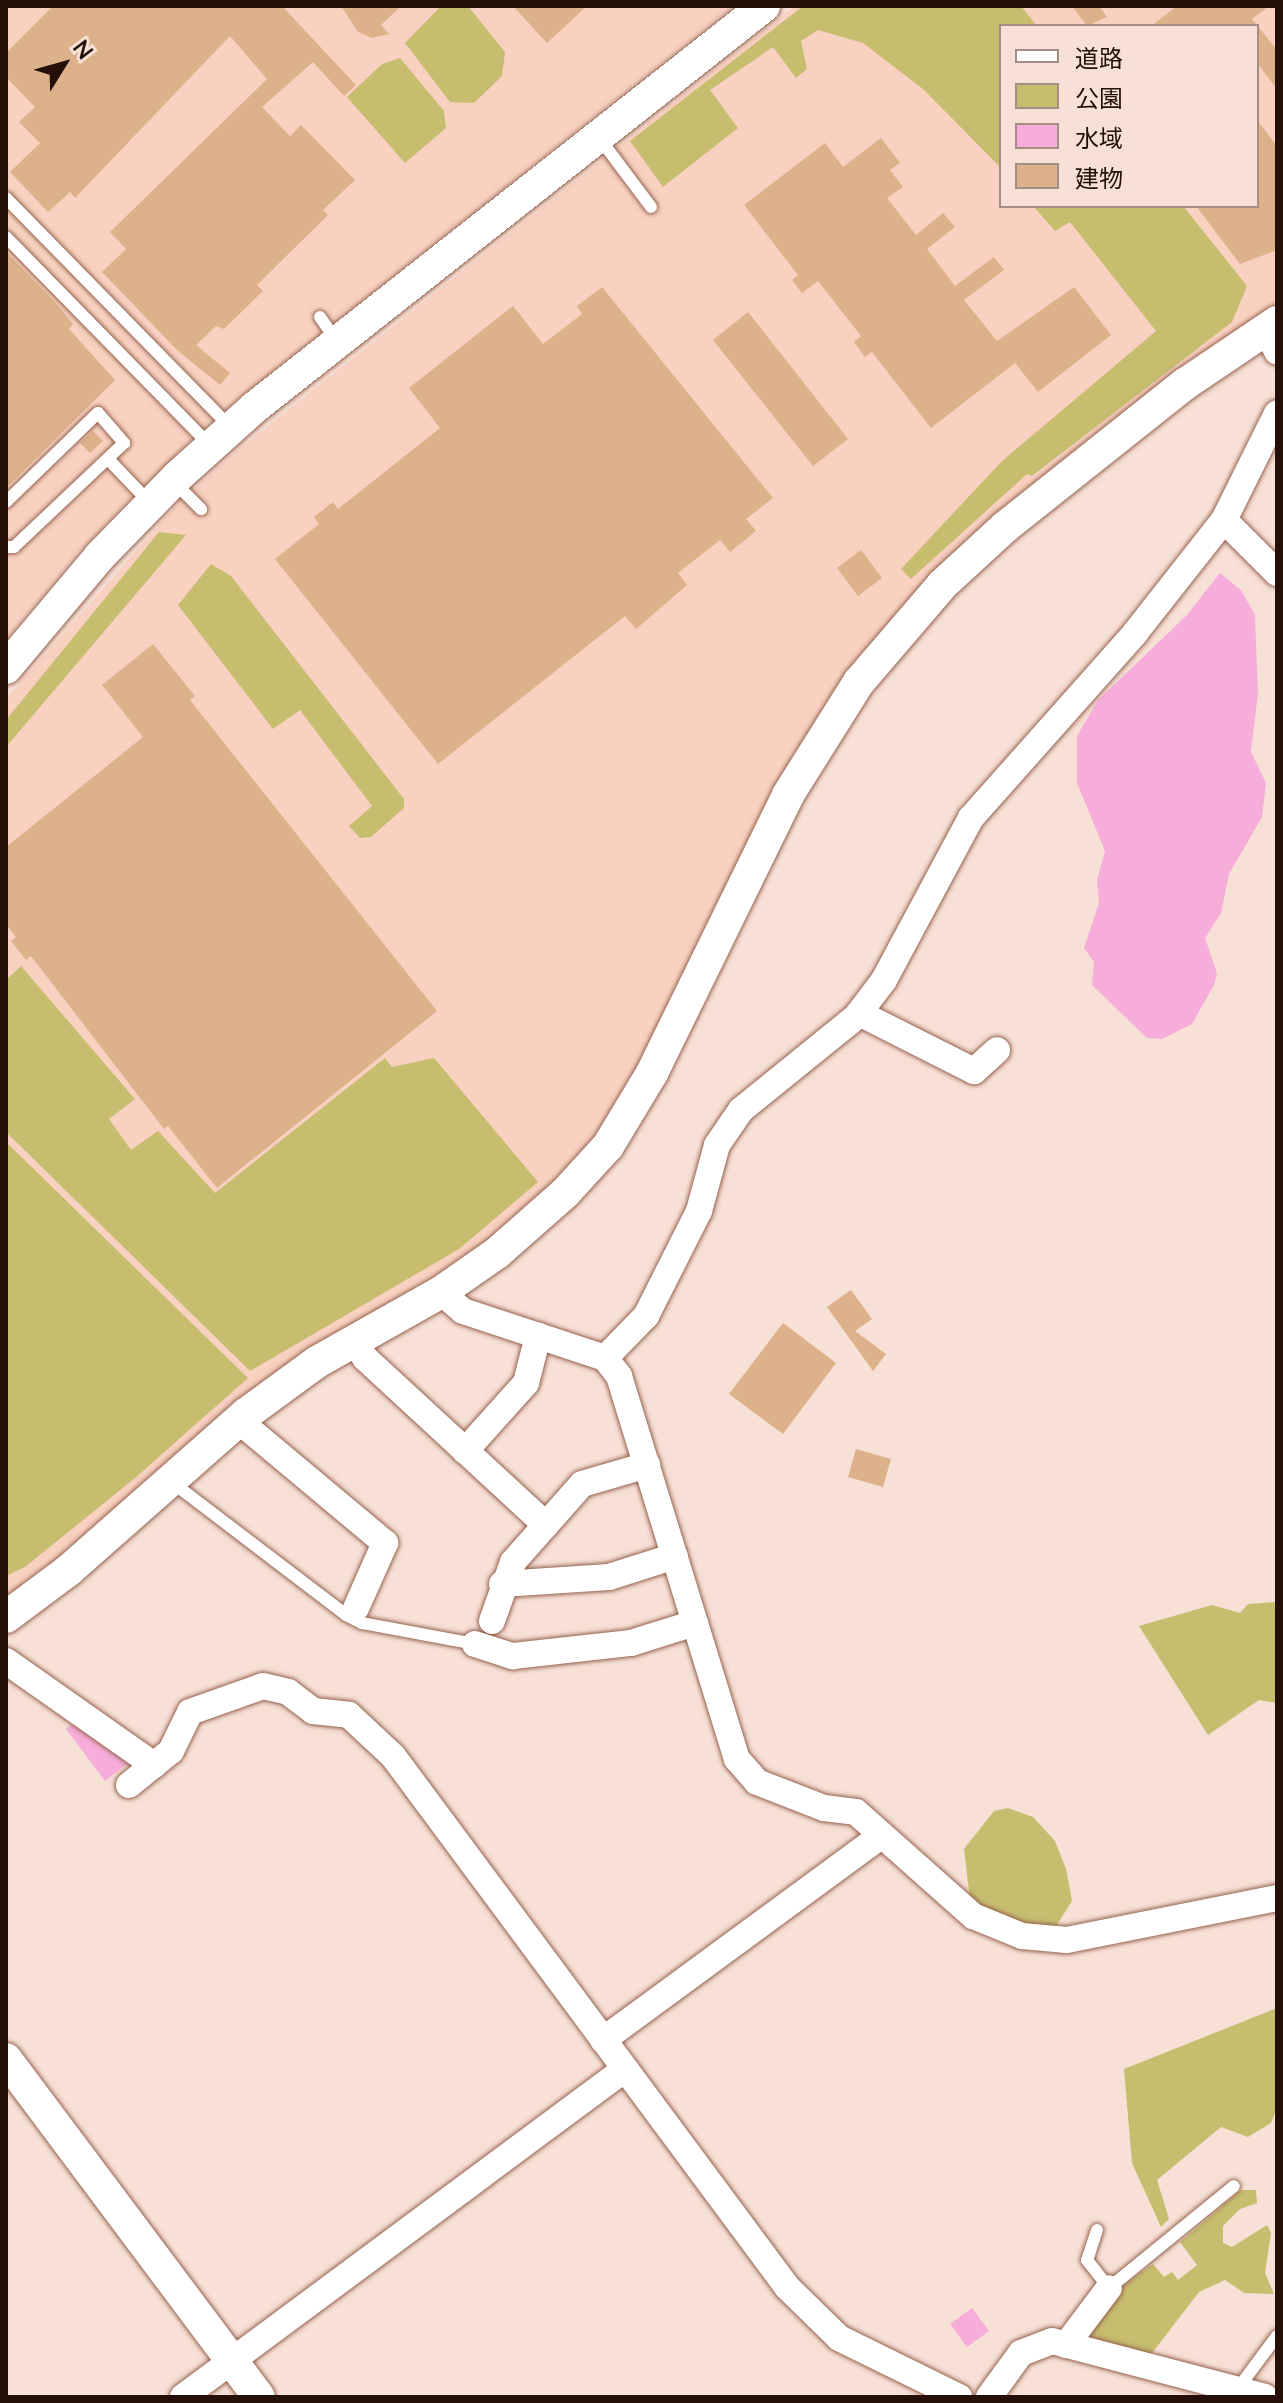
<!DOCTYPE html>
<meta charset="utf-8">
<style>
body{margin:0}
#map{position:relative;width:1283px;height:2403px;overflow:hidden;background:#f7e0d6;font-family:Lato,"Noto Sans JP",sans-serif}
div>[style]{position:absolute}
.built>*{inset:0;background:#f9d1c1}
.green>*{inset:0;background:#c6bd6f}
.water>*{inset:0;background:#f6add9}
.building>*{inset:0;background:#ddb18a}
.roads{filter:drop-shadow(0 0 2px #95624e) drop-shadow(0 0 2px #95624e)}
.service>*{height:12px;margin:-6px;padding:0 6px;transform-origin:6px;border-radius:6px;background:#fff}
.minor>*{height:26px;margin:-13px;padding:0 13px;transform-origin:13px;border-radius:13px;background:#fff}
.tertiary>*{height:32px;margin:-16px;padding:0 16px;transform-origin:16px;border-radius:16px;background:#fff}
span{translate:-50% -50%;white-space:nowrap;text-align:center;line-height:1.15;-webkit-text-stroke:7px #f7e0d6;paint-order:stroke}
.frame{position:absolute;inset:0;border:8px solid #241008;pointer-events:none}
.legend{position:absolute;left:999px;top:24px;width:260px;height:184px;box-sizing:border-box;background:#f7e0d6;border:2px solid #a38d84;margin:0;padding:10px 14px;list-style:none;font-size:24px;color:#241008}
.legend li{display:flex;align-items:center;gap:16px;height:40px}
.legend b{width:40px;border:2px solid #a38d84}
.north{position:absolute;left:24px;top:24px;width:80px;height:80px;-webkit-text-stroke:6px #f7e0d6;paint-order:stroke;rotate:53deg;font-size:22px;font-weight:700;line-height:32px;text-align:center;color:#241008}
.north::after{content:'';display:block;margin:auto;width:28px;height:36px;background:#241008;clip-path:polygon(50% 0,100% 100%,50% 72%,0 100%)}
</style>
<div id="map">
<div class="built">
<i style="clip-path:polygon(6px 6px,733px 6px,210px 421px,79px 551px,6px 639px)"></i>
<i style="clip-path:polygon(evenodd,795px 6px,1277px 6px,1277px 306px,1219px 341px,1127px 411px,906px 607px,613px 1114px,529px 1212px,6px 1603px,6px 699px,174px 508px,234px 453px,795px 6px,1001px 26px,1257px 26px,1257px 206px,1001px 206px,1001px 26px)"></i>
</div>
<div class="green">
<i style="clip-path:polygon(441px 6px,468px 6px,505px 52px,502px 76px,474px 103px,450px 102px,405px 43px)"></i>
<i style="clip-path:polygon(803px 6px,1021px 6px,1037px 26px,1001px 26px,1001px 168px,923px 89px,863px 43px,818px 30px,801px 41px,807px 69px,796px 78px,773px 47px,710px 90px,738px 128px,663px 187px,630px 141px)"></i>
<i style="clip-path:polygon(400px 58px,444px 111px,446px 128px,405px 163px,347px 97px,382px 64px)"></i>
<i style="clip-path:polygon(1033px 206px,1183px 206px,1247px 286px,1232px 322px,1032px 476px,1027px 474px,911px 579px,901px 569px,1002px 461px,1156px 331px,1070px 222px,1055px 231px)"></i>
<i style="clip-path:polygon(159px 532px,186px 535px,6px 747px,6px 720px)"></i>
<i style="clip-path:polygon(211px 564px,231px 576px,404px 799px,404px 808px,371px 837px,360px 838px,349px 826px,372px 806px,300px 710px,273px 729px,178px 605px)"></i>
<i style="clip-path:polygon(21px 966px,135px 1099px,109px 1119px,131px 1150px,158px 1131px,215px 1193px,385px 1058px,392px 1067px,434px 1058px,538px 1182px,459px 1249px,250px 1371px,6px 1132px,6px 980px)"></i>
<i style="clip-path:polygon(6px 1142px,248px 1378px,135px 1478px,25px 1567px,6px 1576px)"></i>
<i style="clip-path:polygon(1277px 1602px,1277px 1703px,1259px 1700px,1208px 1735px,1139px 1626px,1212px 1605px,1240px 1613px,1248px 1604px)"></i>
<i style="clip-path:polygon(1008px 1808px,1033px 1817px,1055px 1841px,1066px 1869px,1072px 1901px,1053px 1931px,1009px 1924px,970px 1900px,964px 1849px,994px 1811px)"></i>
<i style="clip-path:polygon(1277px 2008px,1277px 2108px,1271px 2123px,1248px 2137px,1221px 2127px,1157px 2180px,1169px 2219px,1161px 2227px,1132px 2163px,1124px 2069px)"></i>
<i style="clip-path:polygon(1241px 2190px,1256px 2190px,1257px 2203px,1240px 2209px,1223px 2226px,1223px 2243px,1232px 2247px,1267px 2225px,1271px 2233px,1265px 2273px,1274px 2294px,1244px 2293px,1225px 2280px,1199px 2292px,1149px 2357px,1085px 2337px,1119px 2288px,1153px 2264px,1164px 2277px,1172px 2272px,1178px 2280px,1197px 2265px,1180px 2242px)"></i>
</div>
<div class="water">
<i style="clip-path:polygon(1220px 573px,1241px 590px,1255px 615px,1258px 693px,1251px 752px,1266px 783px,1262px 817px,1229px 874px,1221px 913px,1205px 938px,1217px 973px,1214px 985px,1192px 1024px,1162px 1039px,1147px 1038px,1092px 985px,1094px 962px,1084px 948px,1099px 903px,1097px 880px,1105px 851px,1077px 783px,1077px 736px,1098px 700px,1186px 616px)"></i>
<i style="clip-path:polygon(75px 1722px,131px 1761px,105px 1781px,66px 1729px)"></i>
<i style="clip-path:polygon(972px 2308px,989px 2331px,967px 2347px,950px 2324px)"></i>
</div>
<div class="building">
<i style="clip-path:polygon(53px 6px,282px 6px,356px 85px,344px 96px,313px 62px,262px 107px,290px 136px,301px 125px,355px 180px,323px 210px,328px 215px,257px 285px,263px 291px,224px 329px,216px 326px,196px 345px,230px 373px,220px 385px,177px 350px,102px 272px,126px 249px,110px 232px,267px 79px,230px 36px,75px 198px,70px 192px,48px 212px,10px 172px,40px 143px,19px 122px,35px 107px,6px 77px,6px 53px)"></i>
<i style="clip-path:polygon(341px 6px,401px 6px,381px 25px,389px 34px,372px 38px,358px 32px)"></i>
<i style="clip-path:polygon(513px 6px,587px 6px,547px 43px)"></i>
<i style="clip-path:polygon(1072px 6px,1099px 6px,1107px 17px,1087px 26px)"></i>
<i style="clip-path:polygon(1177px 6px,1269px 6px,1252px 19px,1277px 50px,1277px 89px,1257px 63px,1257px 26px,1151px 26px)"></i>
<i style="clip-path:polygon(1257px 120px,1277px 146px,1277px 250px,1240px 264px,1196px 206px,1257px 206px)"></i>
<i style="clip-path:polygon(881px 138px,900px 163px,890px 170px,903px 187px,887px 198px,916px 235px,943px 213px,955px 227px,927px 249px,955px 286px,994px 257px,1004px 270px,964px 300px,997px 341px,1074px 287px,1111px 335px,1038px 392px,1015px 363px,931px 428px,872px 352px,865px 357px,854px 342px,861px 336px,818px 281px,802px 293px,792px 280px,798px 275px,744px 205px,825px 143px,843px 167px)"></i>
<i style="clip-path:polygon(6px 252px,54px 301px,73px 324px,69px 329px,115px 380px,6px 488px)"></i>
<i style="clip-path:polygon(602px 287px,773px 498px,746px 519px,756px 531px,730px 552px,720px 540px,678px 573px,687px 585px,636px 629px,625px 616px,438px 764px,275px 559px,319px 524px,314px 517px,333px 502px,338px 509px,440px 428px,409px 388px,513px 306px,543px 344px,582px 314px,577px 306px)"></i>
<i style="clip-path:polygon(748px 312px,848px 439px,813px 466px,713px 340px)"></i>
<i style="clip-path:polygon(93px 431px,103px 441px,90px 453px,80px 443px)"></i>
<i style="clip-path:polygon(861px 550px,882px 578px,858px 596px,837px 568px)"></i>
<i style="clip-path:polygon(153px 644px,195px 696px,190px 700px,437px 1011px,217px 1188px,168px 1126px,164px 1129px,31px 956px,26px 960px,11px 941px,16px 937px,6px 924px,6px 847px,143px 737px,102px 685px)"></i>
<i style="clip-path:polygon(851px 1290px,872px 1319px,855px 1331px,886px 1354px,873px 1371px,827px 1307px)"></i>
<i style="clip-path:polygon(783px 1323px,836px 1363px,783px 1434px,729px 1394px)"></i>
<i style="clip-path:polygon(856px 1449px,891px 1459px,883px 1487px,848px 1477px)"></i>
</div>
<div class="roads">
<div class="service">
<i style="left:600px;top:139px;width:85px;rotate:53.1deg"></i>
<i style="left:6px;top:198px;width:320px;rotate:45.6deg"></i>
<i style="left:6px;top:237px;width:293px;rotate:45.6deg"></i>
<i style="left:320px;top:317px;width:28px;rotate:55deg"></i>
<i style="left:108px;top:459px;width:61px;rotate:46.3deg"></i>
<i style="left:175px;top:483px;width:37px;rotate:45deg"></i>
<i style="left:6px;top:502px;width:128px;rotate:-44.1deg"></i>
<i style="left:98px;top:413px;width:40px;rotate:49deg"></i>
<i style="left:124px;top:443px;width:151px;rotate:136.6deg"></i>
<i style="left:14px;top:547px;width:8px;rotate:180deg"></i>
<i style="left:173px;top:1483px;width:218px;rotate:37.3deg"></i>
<i style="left:346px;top:1615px;width:18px;rotate:27deg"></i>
<i style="left:362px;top:1623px;width:115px;rotate:10.5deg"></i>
<i style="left:1097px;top:2230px;width:32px;rotate:108deg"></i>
<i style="left:1087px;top:2260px;width:36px;rotate:52deg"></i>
<i style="left:1109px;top:2288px;width:161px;rotate:-39.2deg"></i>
<i style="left:1236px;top:2391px;width:69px;rotate:-53.3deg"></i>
</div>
<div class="minor">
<i style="left:1266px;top:329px;width:25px;rotate:64deg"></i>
<i style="left:1224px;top:520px;width:75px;rotate:45deg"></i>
<i style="left:859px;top:1013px;width:129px;rotate:26.8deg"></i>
<i style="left:974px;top:1071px;width:31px;rotate:-42deg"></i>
<i style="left:441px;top:1292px;width:29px;rotate:41deg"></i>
<i style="left:463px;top:1311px;width:150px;rotate:18.3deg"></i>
<i style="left:605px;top:1358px;width:23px;rotate:52deg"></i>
<i style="left:619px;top:1376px;width:401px;rotate:72.9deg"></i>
<i style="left:737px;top:1759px;width:30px;rotate:49deg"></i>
<i style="left:757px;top:1782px;width:72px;rotate:21.2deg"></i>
<i style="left:824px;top:1808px;width:32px;rotate:7deg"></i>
<i style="left:856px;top:1812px;width:157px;rotate:41.6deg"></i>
<i style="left:973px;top:1916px;width:53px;rotate:22.2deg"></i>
<i style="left:1022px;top:1936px;width:45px;rotate:5.1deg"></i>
<i style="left:1067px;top:1940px;width:214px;rotate:-11.3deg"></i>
<i style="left:354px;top:1341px;width:20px;rotate:57deg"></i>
<i style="left:365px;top:1358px;width:246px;rotate:42.7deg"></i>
<i style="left:605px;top:1358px;width:59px;rotate:-45.7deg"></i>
<i style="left:646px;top:1316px;width:118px;rotate:-63.2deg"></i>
<i style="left:699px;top:1211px;width:68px;rotate:-74.7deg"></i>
<i style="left:717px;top:1145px;width:42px;rotate:-55.6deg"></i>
<i style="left:741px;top:1110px;width:148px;rotate:-39deg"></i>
<i style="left:856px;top:1017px;width:46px;rotate:-52.9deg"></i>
<i style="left:884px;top:980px;width:184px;rotate:-61.8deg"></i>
<i style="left:971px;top:818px;width:247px;rotate:-48.4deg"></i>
<i style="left:1135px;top:633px;width:144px;rotate:-51.8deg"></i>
<i style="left:1224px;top:520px;width:119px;rotate:-63.6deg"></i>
<i style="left:238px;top:1420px;width:192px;rotate:39.9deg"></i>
<i style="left:385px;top:1543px;width:71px;rotate:114deg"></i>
<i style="left:465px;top:1451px;width:91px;rotate:-48.1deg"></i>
<i style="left:526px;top:1383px;width:49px;rotate:-75.7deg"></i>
<i style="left:502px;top:1584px;width:107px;rotate:-3.7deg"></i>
<i style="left:609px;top:1577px;width:69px;rotate:-17.7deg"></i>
<i style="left:492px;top:1621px;width:63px;rotate:-70.4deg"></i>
<i style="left:513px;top:1562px;width:104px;rotate:-48.5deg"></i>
<i style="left:582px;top:1484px;width:68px;rotate:-16.3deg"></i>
<i style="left:475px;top:1644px;width:40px;rotate:18deg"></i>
<i style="left:513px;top:1656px;width:119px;rotate:-6.3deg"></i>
<i style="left:631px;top:1643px;width:67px;rotate:-17.4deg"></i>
<i style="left:6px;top:1661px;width:181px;rotate:35.1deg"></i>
<i style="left:129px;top:1785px;width:54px;rotate:-39deg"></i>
<i style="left:171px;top:1751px;width:43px;rotate:-64deg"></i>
<i style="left:190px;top:1712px;width:77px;rotate:-19.6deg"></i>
<i style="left:263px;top:1686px;width:26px;rotate:13deg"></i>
<i style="left:288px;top:1692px;width:31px;rotate:37deg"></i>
<i style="left:313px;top:1711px;width:36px;rotate:6deg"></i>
<i style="left:349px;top:1715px;width:60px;rotate:43deg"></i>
<i style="left:393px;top:1756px;width:661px;rotate:53.42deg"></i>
<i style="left:787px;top:2287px;width:73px;rotate:44.4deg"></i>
<i style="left:839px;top:2338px;width:134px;rotate:26.2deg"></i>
<i style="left:603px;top:2040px;width:345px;rotate:-36.3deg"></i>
<i style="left:1066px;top:2345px;width:71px;rotate:-53deg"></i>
<i style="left:183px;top:2397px;width:550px;rotate:-36.58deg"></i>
<i style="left:989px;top:2397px;width:54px;rotate:-54deg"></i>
<i style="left:1021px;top:2353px;width:33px;rotate:-21deg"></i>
<i style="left:1052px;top:2341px;width:220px;rotate:14.7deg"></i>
</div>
<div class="tertiary">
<i style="left:6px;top:668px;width:145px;rotate:-50deg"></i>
<i style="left:99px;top:557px;width:112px;rotate:-45.7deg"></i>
<i style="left:177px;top:477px;width:105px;rotate:-41.9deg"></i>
<i style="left:255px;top:407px;width:648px;rotate:-38.23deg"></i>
<i style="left:6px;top:1617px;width:79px;rotate:-36.7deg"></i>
<i style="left:69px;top:1570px;width:236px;rotate:-41.4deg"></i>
<i style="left:246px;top:1414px;width:88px;rotate:-36.2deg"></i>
<i style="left:317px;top:1362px;width:142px;rotate:-29.4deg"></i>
<i style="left:441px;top:1292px;width:68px;rotate:-34.9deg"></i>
<i style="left:497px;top:1253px;width:91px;rotate:-41.4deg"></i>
<i style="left:565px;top:1193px;width:64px;rotate:-47.5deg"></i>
<i style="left:608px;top:1146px;width:85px;rotate:-58.9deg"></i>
<i style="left:652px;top:1073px;width:309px;rotate:-63.9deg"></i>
<i style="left:788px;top:795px;width:133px;rotate:-57.9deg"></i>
<i style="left:859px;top:682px;width:128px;rotate:-49.4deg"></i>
<i style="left:942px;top:585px;width:86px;rotate:-42.6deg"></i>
<i style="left:1005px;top:527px;width:230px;rotate:-38.5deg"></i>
<i style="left:1185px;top:384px;width:111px;rotate:-34deg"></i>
<i style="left:6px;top:2059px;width:422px;rotate:53.2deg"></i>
</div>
</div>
<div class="frame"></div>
<ul class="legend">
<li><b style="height:10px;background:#fff"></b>道路</li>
<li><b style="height:22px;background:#c6bd6f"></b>公園</li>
<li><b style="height:22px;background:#f6add9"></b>水域</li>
<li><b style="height:22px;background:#ddb18a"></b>建物</li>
</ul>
<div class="north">N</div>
</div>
